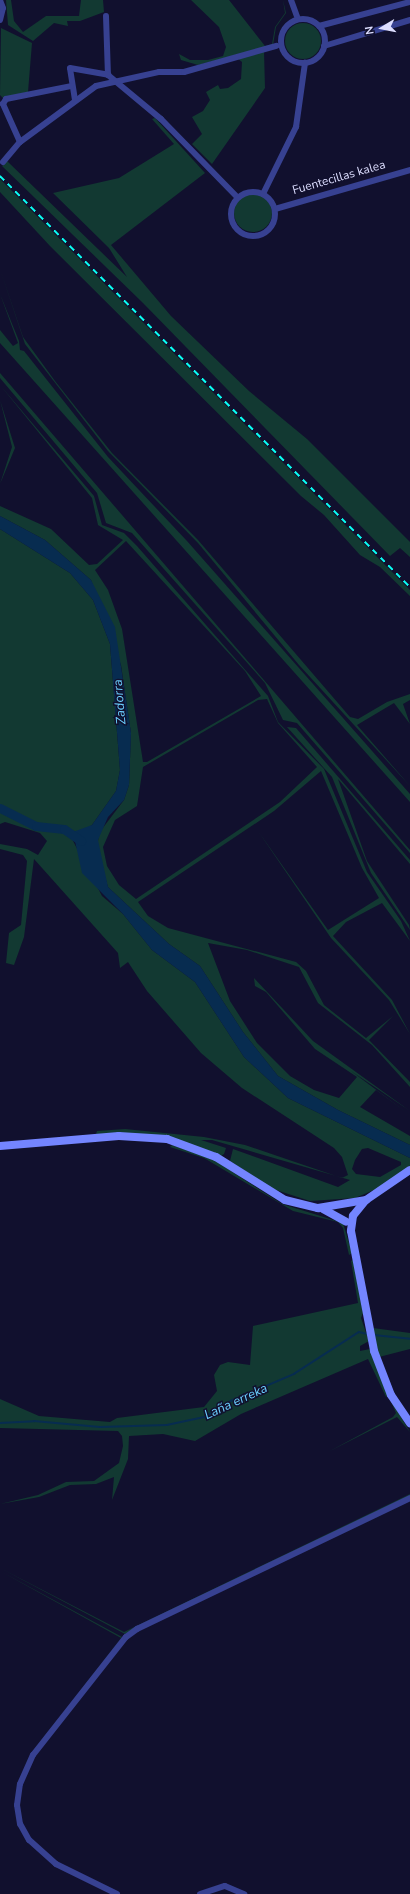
<!DOCTYPE html>
<meta charset="utf-8">
<style>
body{margin:0}
#map{position:relative;width:410px;height:1894px;overflow:hidden;background:#11102e;font-family:"Nunito Sans",sans-serif}
div>[style]{position:absolute}
.green>*{inset:0;background:#123932}
.round{border-radius:50%}
.water>*{inset:0;background:#072c50}
.stream>*{height:1.5px;margin:-0.75px;padding:0 0.75px;transform-origin:0.75px;border-radius:0.75px;background:#072c50}
.river>*{height:9px;margin:-4.5px;padding:0 4.5px;transform-origin:4.5px;border-radius:4.5px;background:#072c50}
.street>*{height:6px;margin:-3px;padding:0 3px;transform-origin:3px;border-radius:3px;background:#374191}
.street>.ring{margin:-3px;padding:0;box-sizing:content-box;background:none;border:6px solid #374191;border-radius:50%}
.secondary>*{height:8px;margin:-4px;padding:0 4px;transform-origin:4px;border-radius:4px;background:#7485ff}
.rail>*{height:1.5px;margin-top:-0.75px;transform-origin:0;background:repeating-linear-gradient(90deg,#09fff4 0 6px,transparent 0 11px)}
span{translate:-50% -50%;white-space:nowrap;text-align:center;line-height:1.15;-webkit-text-stroke:3px #11102e;paint-order:stroke}
.street-label{font-size:12px;color:#dddeff}
.water-label{font-size:13px;color:#6bd0ff;font-style:italic}
.north{position:absolute;left:362px;top:8px;width:40px;height:40px;-webkit-text-stroke:3px #11102e;paint-order:stroke;rotate:260deg;font-size:11px;font-weight:700;line-height:16px;text-align:center;color:#dddeff}
.north::after{content:'';display:block;margin:auto;width:14px;height:18px;background:#dddeff;clip-path:polygon(50% 0,100% 100%,50% 72%,0 100%)}
</style>
<div id="map">
<div class="green">
<i style="clip-path:polygon(6px 0,11px 0,14px 21px,23px 32px,46px 16px,79px 16px,81px 0,103px 0,104px 12px,80px 21px,67px 21px,68px 26px,54px 23px,33px 41px,8px 25px)"></i>
<i style="clip-path:polygon(191px 0,229px 0,265px 46px,272px 44px,275px 27px,285px 13px,283px 0,286px 13px,276px 27px,273px 45px,198px 65px,181px 60px,179px 54px,190px 60px,208px 60px,223px 56px,226px 47px,219px 27px)"></i>
<i class="round" style="left:285px;top:23px;width:36px;height:36px"></i>
<i style="clip-path:polygon(1px 28px,32px 43px,28px 92px,3px 98px,0 95px)"></i>
<i style="clip-path:polygon(264px 51px,265px 88px,212px 164px,192px 144px,202px 134px,192px 117px,203px 111px,210px 100px,206px 92px,218px 85px,220px 89px,228px 88px,241px 79px,242px 62px,237px 58px)"></i>
<i style="clip-path:polygon(155px 118px,205px 173px,111px 245px,171px 316px,249px 391px,307px 439px,410px 542px,410px 557px,400px 548px,390px 556px,143px 303px,2px 166px,7px 161px,127px 277px,109px 248px,53px 193px,119px 178px,174px 144px,152px 119px)"></i>
<i style="clip-path:polygon(0 179px,410px 590px,410px 596px,380px 567px,360px 555px,324px 515px,301px 496px,50px 246px,0 192px)"></i>
<i class="round" style="left:234px;top:194px;width:38px;height:38px"></i>
<i style="clip-path:polygon(0 269px,23px 337px,55px 381px,112px 453px,198px 540px,350px 717px,358px 719px,387px 702px,410px 694px,410px 700px,403px 704px,410px 724px,394px 703px,357px 725px,410px 786px,299px 665px,198px 543px,108px 451px,25px 344px)"></i>
<i style="clip-path:polygon(0 294px,19px 341px,20px 350px,24px 351px,108px 457px,187px 541px,410px 794px,410px 802px,0 343px,0 330px,13px 346px,18px 343px)"></i>
<i style="clip-path:polygon(0 373px,410px 850px,410px 853px,297px 723px,283px 720px,265px 683px,132px 533px,106px 523px,97px 493px,0 378px)"></i>
<i style="clip-path:polygon(evenodd,0 385px,94px 496px,102px 525px,124px 533px,137px 546px,268px 696px,278px 722px,324px 769px,367px 872px,401px 921px,410px 941px,382px 903px,346px 922px,333px 936px,392px 1000px,410px 1034px,389px 1000px,331px 938px,258px 831px,328px 930px,379px 898px,362px 868px,321px 771px,274px 811px,138px 902px,148px 916px,168px 928px,296px 962px,306px 971px,324px 1005px,366px 1038px,393px 1016px,369px 1040px,410px 1082px,410px 1087px,372px 1045px,318px 1003px,299px 967px,247px 950px,208px 943px,230px 1001px,257px 1043px,290px 1076px,314px 1090px,339px 1098px,357px 1077px,315px 1049px,266px 992px,255px 986px,254px 978px,313px 1041px,410px 1111px,351px 1071px,410px 1115px,376px 1090px,360px 1107px,410px 1136px,410px 1145px,338px 1110px,278px 1076px,243px 1032px,200px 966px,169px 944px,108px 887px,97px 849px,99px 833px,124px 800px,129px 785px,131px 733px,121px 665px,91px 580px,45px 540px,0 516px,0 506px,51px 529px,89px 565px,97px 564px,123px 540px,98px 525px,92px 498px,0 385px,126px 541px,245px 671px,261px 696px,147px 762px,143px 762px,122px 629px,108px 590px,95px 570px,126px 541px,0 385px,267px 699px,278px 723px,317px 767px,280px 802px,136px 899px,119px 885px,107px 866px,103px 847px,115px 820px,137px 806px,143px 767px,258px 700px,267px 699px)"></i>
<i style="clip-path:polygon(0 400px,15px 448px,0 484px,12px 447px)"></i>
<i style="clip-path:polygon(evenodd,0 529px,70px 573px,93px 600px,110px 644px,120px 770px,116px 791px,92px 825px,72px 839px,102px 896px,123px 914px,152px 950px,195px 982px,244px 1057px,288px 1098px,410px 1158px,410px 1166px,381px 1187px,355px 1198px,310px 1201px,273px 1189px,230px 1161px,233px 1149px,338px 1187px,350px 1180px,212px 1140px,201px 1140px,226px 1148px,224px 1154px,221px 1156px,172px 1137px,96px 1134px,97px 1131px,125px 1129px,204px 1137px,245px 1145px,342px 1178px,348px 1175px,342px 1157px,334px 1148px,242px 1088px,201px 1053px,147px 991px,128px 962px,120px 968px,118px 953px,34px 859px,24px 937px,14px 965px,6px 963px,9px 933px,21px 925px,27px 861px,23px 855px,0 849px,0 844px,27px 849px,38px 855px,47px 841px,40px 833px,5px 822px,0 824px,0 529px,368px 1148px,401px 1162px,401px 1165px,380px 1177px,356px 1174px,352px 1169px,355px 1160px,362px 1149px,368px 1148px)"></i>
<i style="clip-path:polygon(287px 727px,296px 728px,410px 860px,410px 864px,338px 779px,367px 861px,409px 925px,410px 930px,371px 873px,332px 777px)"></i>
<i style="clip-path:polygon(172px 1145px,214px 1160px,282px 1204px,343px 1223px,352px 1253px,349px 1255px,343px 1228px,338px 1222px,293px 1211px,204px 1158px,170px 1147px)"></i>
<i style="clip-path:polygon(353px 1260px,363px 1313px,361px 1318px,369px 1341px,360px 1346px,360px 1351px,370px 1349px,388px 1395px,386px 1397px,368px 1359px,241px 1414px,195px 1441px,163px 1434px,129px 1436px,128px 1459px,112px 1500px,114px 1477px,96px 1484px,70px 1485px,39px 1497px,0 1504px,38px 1495px,66px 1482px,94px 1481px,119px 1463px,123px 1446px,122px 1436px,118px 1431px,0 1428px,0 1399px,39px 1416px,110px 1422px,117px 1418px,204px 1407px,217px 1391px,214px 1375px,220px 1365px,228px 1362px,250px 1365px,253px 1326px,358px 1303px,351px 1261px)"></i>
<i style="clip-path:polygon(373px 1328px,410px 1333px,410px 1349px,379px 1357px)"></i>
<i style="clip-path:polygon(390px 1399px,410px 1432px,397px 1417px,328px 1452px,393px 1417px,396px 1413px)"></i>
<i style="clip-path:polygon(410px 1494px,410px 1496px,125px 1634px,0 1568px,124px 1632px)"></i>
<i style="clip-path:polygon(0 1571px,122px 1637px,0 1794px,121px 1638px)"></i>
</div>
<div class="water">
<i style="clip-path:polygon(0 516px,45px 540px,91px 580px,115px 627px,131px 733px,129px 785px,124px 800px,108px 817px,98px 840px,108px 887px,169px 944px,200px 966px,243px 1032px,278px 1076px,338px 1110px,410px 1145px,410px 1158px,288px 1098px,244px 1057px,195px 982px,152px 950px,123px 914px,82px 873px,73px 832px,92px 825px,116px 791px,120px 770px,110px 644px,93px 600px,70px 573px,0 529px)"></i>
</div>
<div class="stream">
<i style="left:374px;top:1335px;width:36px;rotate:6deg"></i>
<i style="left:0;top:1423px;width:34px;rotate:-3deg"></i>
<i style="left:34px;top:1421px;width:66px;rotate:5.2deg"></i>
<i style="left:100px;top:1427px;width:67px;rotate:-1.7deg"></i>
<i style="left:167px;top:1425px;width:39px;rotate:-12deg"></i>
<i style="left:205px;top:1417px;width:31px;rotate:-32deg"></i>
<i style="left:231px;top:1401px;width:69px;rotate:-23.2deg"></i>
<i style="left:294px;top:1374px;width:77px;rotate:-32.9deg"></i>
<i style="left:359px;top:1332px;width:9px;rotate:13deg"></i>
</div>
<div class="river">
<i style="left:0;top:808px;width:40px;rotate:26.6deg"></i>
<i style="left:36px;top:826px;width:28px;rotate:6deg"></i>
<i style="left:64px;top:829px;width:21px;rotate:35deg"></i>
</div>
<div class="street">
<i style="left:291px;top:0;width:20px;rotate:70deg"></i>
<i style="left:106px;top:16px;width:59px;rotate:88.1deg"></i>
<i style="left:108px;top:75px;width:69px;rotate:39.7deg"></i>
<i style="left:161px;top:119px;width:110px;rotate:45.7deg"></i>
<i class="ring" style="left:281px;top:19px;width:38px;height:38px"></i>
<i style="left:0;top:20px;width:12px;rotate:-76deg"></i>
<i style="left:3px;top:8px;width:9px;rotate:-111deg"></i>
<i style="left:319px;top:26px;width:94px;rotate:-14.8deg"></i>
<i style="left:324px;top:46px;width:90px;rotate:-16.8deg"></i>
<i style="left:75px;top:100px;width:32px;rotate:-99deg"></i>
<i style="left:70px;top:68px;width:39px;rotate:10deg"></i>
<i style="left:20px;top:142px;width:42px;rotate:-114.1deg"></i>
<i style="left:3px;top:104px;width:6px;rotate:-59deg"></i>
<i style="left:6px;top:99px;width:66px;rotate:-11.3deg"></i>
<i style="left:3px;top:162px;width:26px;rotate:-50deg"></i>
<i style="left:20px;top:142px;width:94px;rotate:-36.4deg"></i>
<i style="left:96px;top:86px;width:65px;rotate:-12.5deg"></i>
<i style="left:159px;top:72px;width:25px"></i>
<i style="left:184px;top:72px;width:96px;rotate:-15.8deg"></i>
<i class="ring" style="left:231px;top:192px;width:38px;height:38px"></i>
<i style="left:263px;top:194px;width:75px;rotate:-63.8deg"></i>
<i style="left:296px;top:127px;width:65px;rotate:-82deg"></i>
<i style="left:275px;top:209px;width:141px;rotate:-16.1deg"></i>
<i style="left:117px;top:1894px;width:68px;rotate:-153.8deg"></i>
<i style="left:56px;top:1864px;width:36px;rotate:-138deg"></i>
<i style="left:29px;top:1840px;width:18px;rotate:-119deg"></i>
<i style="left:20px;top:1824px;width:19px;rotate:-99deg"></i>
<i style="left:17px;top:1805px;width:21px;rotate:-82deg"></i>
<i style="left:20px;top:1784px;width:32px;rotate:-66deg"></i>
<i style="left:33px;top:1755px;width:150px;rotate:-51.8deg"></i>
<i style="left:126px;top:1637px;width:14px;rotate:-36deg"></i>
<i style="left:137px;top:1629px;width:303px;rotate:-25.6deg"></i>
<i style="left:200px;top:1894px;width:26px;rotate:-18deg"></i>
<i style="left:225px;top:1886px;width:21px;rotate:23deg"></i>
</div>
<div class="secondary">
<i style="left:0;top:1146px;width:119px;rotate:-4.8deg"></i>
<i style="left:119px;top:1136px;width:48px;rotate:3.6deg"></i>
<i style="left:167px;top:1139px;width:52px;rotate:20.2deg"></i>
<i style="left:216px;top:1157px;width:81px;rotate:31.9deg"></i>
<i style="left:285px;top:1200px;width:34px;rotate:14deg"></i>
<i style="left:318px;top:1208px;width:49px;rotate:-9.5deg"></i>
<i style="left:366px;top:1200px;width:53px;rotate:-34.3deg"></i>
<i style="left:365px;top:1201px;width:19px;rotate:129deg"></i>
<i style="left:353px;top:1216px;width:15px;rotate:98deg"></i>
<i style="left:351px;top:1231px;width:122px;rotate:79.1deg"></i>
<i style="left:374px;top:1351px;width:47px;rotate:68.9deg"></i>
<i style="left:391px;top:1395px;width:34px;rotate:56deg"></i>
<i style="left:323px;top:1209px;width:26px;rotate:29deg"></i>
</div>
<div class="rail">
<i style="left:0;top:176px;width:581px;rotate:45.07deg"></i>
</div>
<div class="street-label">
<span style="left:339px;top:178px;rotate:-16deg">Fuentecillas kalea</span>
</div>
<div class="water-label">
<span style="left:120px;top:702px;rotate:-95deg">Zadorra</span>
<span style="left:236px;top:1402px;rotate:-25deg">Laña erreka</span>
</div>
<div class="north">N</div>
</div>
